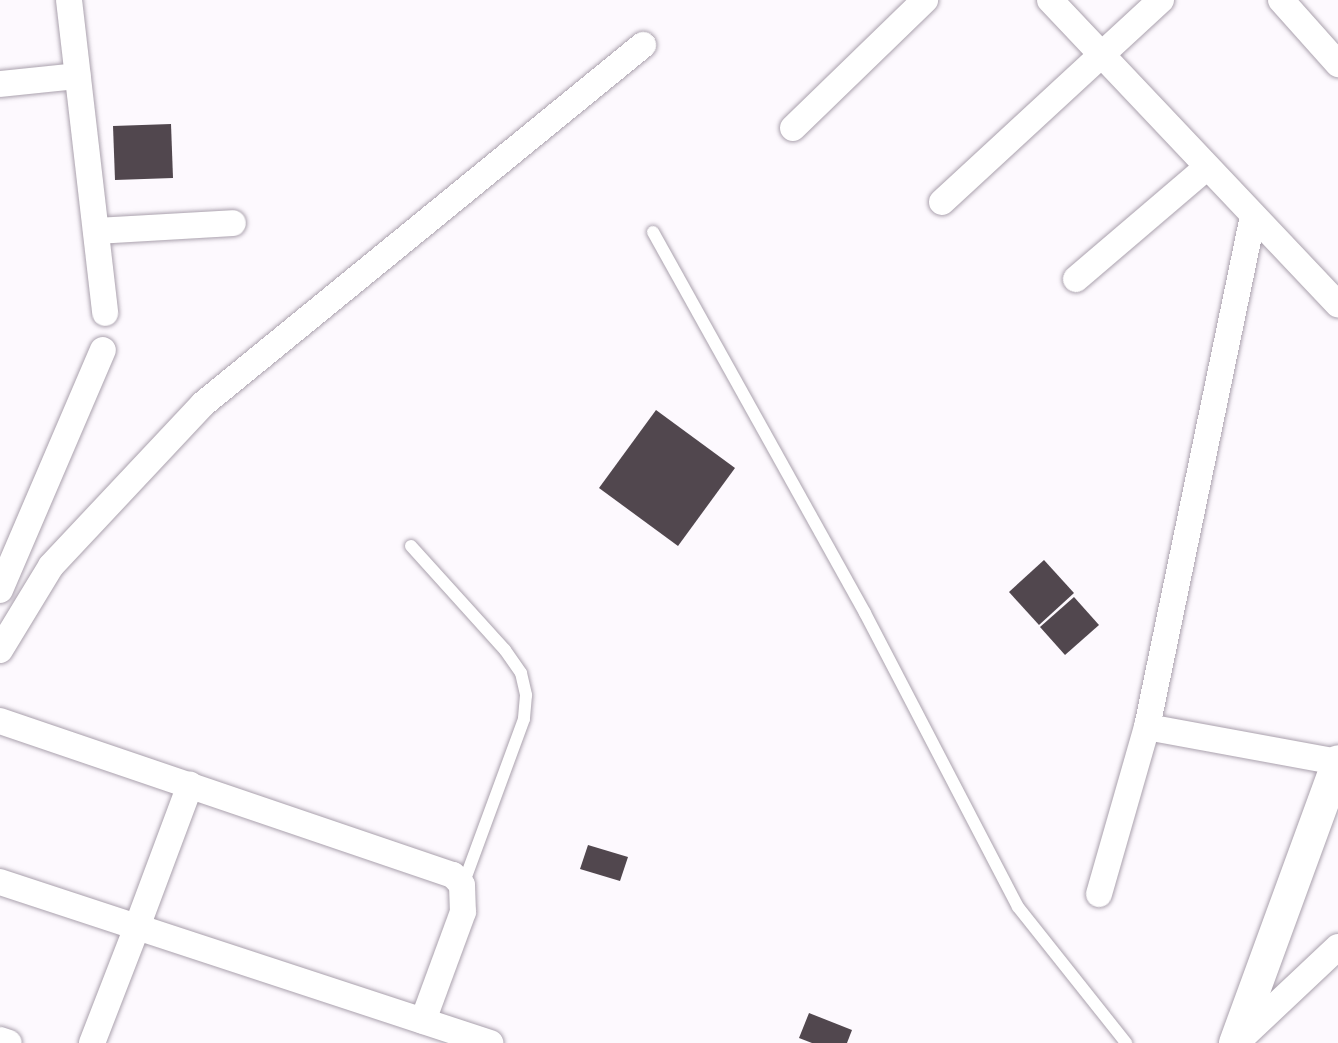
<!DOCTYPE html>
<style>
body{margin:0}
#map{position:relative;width:1338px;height:1043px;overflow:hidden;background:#fdf9fe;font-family:Ubuntu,sans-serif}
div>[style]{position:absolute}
.building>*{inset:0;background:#51474e}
.roads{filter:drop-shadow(0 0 2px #aaa1ad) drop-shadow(0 0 2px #aaa1ad)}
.service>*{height:12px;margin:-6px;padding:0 6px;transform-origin:6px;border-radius:6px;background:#fff}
.minor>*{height:26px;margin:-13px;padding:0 13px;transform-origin:13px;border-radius:13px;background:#fff}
.tertiary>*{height:32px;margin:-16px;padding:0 16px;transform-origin:16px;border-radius:16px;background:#fff}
span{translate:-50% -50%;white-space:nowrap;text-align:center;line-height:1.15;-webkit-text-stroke:7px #fdf9fe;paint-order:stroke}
</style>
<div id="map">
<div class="building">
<i style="clip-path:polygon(171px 124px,173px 178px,115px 180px,113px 126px)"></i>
<i style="clip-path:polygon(656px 410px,735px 468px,678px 546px,599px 488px)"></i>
<i style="clip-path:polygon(1044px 560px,1074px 593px,1039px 625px,1009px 592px)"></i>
<i style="clip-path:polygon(1074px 597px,1099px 625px,1065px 655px,1040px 627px)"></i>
<i style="clip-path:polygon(588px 845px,628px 857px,620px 881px,580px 869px)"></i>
<i style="clip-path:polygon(809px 1013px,852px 1030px,847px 1043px,812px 1043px,799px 1038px)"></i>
</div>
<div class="roads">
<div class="service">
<i style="left:653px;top:232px;width:436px;rotate:60.9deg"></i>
<i style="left:865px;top:613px;width:331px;rotate:62.5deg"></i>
<i style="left:1018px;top:907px;width:174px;rotate:51.5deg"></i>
<i style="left:411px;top:546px;width:140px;rotate:47.9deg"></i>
<i style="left:505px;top:650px;width:28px;rotate:55deg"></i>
<i style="left:521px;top:673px;width:23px;rotate:77deg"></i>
<i style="left:526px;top:695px;width:24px;rotate:95deg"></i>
<i style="left:524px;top:719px;width:177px;rotate:110.2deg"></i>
</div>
<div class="minor">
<i style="left:69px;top:0;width:315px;rotate:83.4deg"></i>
<i style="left:1050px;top:0;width:419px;rotate:46.6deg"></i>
<i style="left:1281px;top:0;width:86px;rotate:48.3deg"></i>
<i style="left:0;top:84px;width:78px;rotate:-5.9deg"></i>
<i style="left:793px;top:128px;width:184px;rotate:-44.1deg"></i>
<i style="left:942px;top:202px;width:298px;rotate:-42.7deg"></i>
<i style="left:96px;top:231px;width:137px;rotate:-3.3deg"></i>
<i style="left:1076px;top:279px;width:172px;rotate:-40.5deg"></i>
<i style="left:0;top:590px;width:261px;rotate:-66.8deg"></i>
<i style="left:0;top:650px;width:98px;rotate:-58.7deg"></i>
<i style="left:51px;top:566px;width:222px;rotate:-46.8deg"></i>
<i style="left:203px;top:404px;width:568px;rotate:-39.21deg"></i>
<i style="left:0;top:721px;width:478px;rotate:18.8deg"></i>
<i style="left:453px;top:875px;width:13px;rotate:48deg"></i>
<i style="left:462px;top:885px;width:27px;rotate:88deg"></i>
<i style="left:463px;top:912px;width:116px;rotate:110.2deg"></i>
<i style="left:1147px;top:727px;width:194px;rotate:10.4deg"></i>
<i style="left:0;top:882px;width:144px;rotate:18.2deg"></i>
<i style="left:137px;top:927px;width:152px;rotate:-69.5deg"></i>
<i style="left:1099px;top:894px;width:174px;rotate:-74deg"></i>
<i style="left:1147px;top:727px;width:522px;rotate:-78.28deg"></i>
<i style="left:0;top:1040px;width:9px;rotate:18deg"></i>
<i style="left:92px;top:1043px;width:124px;rotate:-68.8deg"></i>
<i style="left:137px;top:927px;width:372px;rotate:18.2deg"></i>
<i style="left:1236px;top:1043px;width:140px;rotate:-43.3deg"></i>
</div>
<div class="tertiary">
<i style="left:1235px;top:1043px;width:300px;rotate:-69.9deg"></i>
</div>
</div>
</div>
